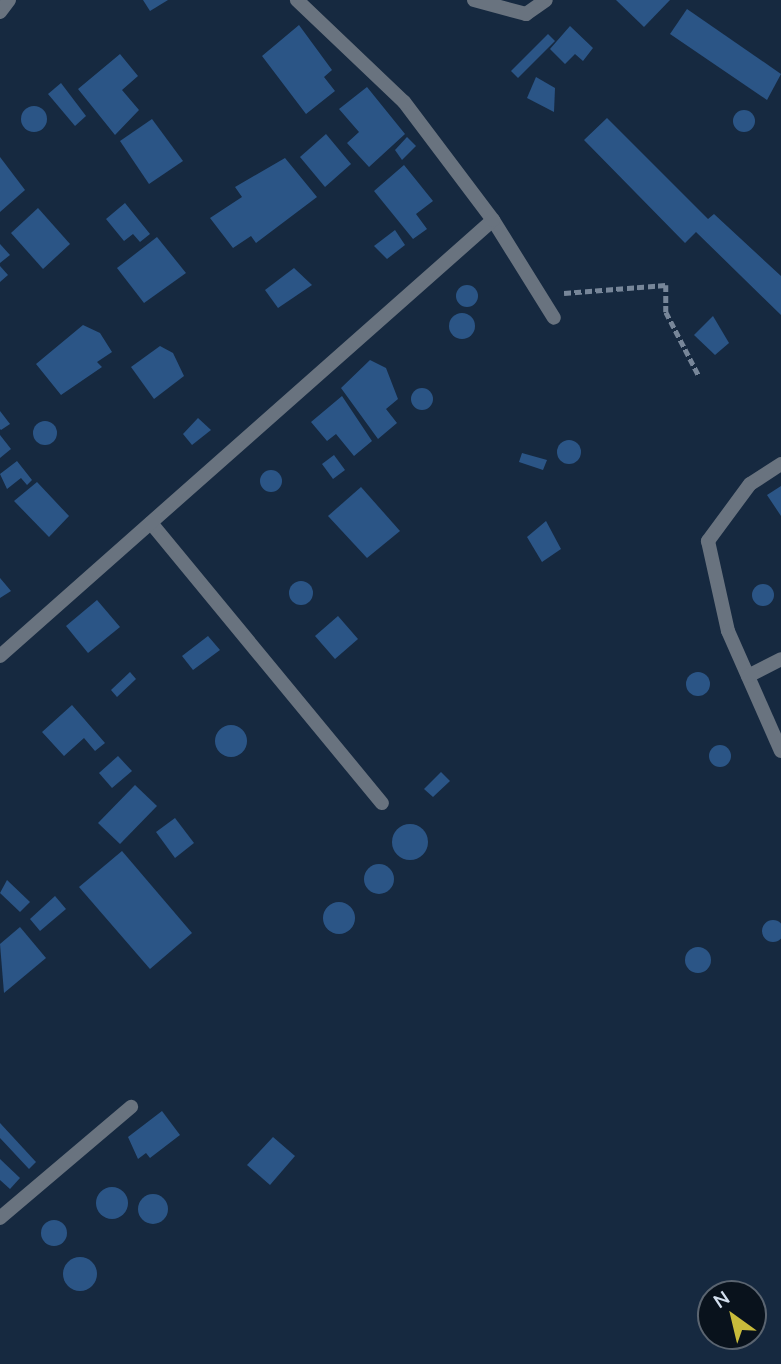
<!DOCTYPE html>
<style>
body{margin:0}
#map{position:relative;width:781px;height:1364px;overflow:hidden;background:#162940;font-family:Mulish,sans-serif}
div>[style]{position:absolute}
.building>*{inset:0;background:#2b5586}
.round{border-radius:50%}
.path>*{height:4.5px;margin-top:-2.25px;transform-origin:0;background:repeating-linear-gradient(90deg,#778699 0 7px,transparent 0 10.5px)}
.street>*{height:14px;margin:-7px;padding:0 7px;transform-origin:7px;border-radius:7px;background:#69737f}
span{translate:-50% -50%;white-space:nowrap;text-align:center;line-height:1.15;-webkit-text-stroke:6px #09121c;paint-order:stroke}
.north{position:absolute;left:697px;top:1280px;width:70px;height:70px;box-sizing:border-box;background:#09121c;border:2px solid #5a6470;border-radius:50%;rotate:326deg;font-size:19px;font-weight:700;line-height:28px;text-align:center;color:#d3dfee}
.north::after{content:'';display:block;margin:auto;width:24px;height:32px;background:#c8bb3b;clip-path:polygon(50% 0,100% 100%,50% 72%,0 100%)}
</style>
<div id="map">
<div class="building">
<i style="clip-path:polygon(143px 0,168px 0,150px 11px)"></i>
<i style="clip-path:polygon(616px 0,670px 0,644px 27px)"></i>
<i style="clip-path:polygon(687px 9px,781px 74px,767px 100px,670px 34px)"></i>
<i style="clip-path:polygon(299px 25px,332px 70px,324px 77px,335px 91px,306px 114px,262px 56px)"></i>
<i style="clip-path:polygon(570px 26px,593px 48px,583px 61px,575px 54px,565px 64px,550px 49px)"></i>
<i style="clip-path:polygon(548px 34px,555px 41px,518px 78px,511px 71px)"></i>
<i style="clip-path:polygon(120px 54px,138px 76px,122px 90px,139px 110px,115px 135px,78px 89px)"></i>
<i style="clip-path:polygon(536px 77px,555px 88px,554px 112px,527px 98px)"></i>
<i style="clip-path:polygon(61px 83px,86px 116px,75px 126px,48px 94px)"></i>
<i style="clip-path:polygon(367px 87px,405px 134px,369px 167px,347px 143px,359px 132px,339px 109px)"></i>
<i class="round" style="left:21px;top:106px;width:26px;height:26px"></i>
<i class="round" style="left:733px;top:110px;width:22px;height:22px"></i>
<i style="clip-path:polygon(607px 118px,708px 219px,714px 214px,781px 276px,781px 315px,696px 232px,685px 243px,584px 140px)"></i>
<i style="clip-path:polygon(152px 119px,183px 161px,149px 184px,120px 141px)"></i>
<i style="clip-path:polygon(326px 134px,351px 164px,325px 187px,300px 157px)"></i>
<i style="clip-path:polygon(407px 137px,416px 146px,402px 160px,395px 150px)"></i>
<i style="clip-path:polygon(0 157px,25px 190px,0 212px)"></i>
<i style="clip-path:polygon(285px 158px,317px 197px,256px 243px,251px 236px,233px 248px,210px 218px,242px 197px,235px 187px)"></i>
<i style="clip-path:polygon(404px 165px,433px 201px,416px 214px,427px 229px,413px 239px,374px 191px)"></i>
<i style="clip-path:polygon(125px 203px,150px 234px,140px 242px,133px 234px,124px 241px,106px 219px)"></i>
<i style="clip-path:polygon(38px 208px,70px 244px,43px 269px,11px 233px)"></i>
<i style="clip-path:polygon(395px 230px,405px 245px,387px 259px,374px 246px)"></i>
<i style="clip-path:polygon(157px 237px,186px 273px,144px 303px,117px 268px)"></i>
<i style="clip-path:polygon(0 244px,10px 255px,0 263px)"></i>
<i style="clip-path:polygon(0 266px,8px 275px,0 282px)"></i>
<i style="clip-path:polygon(294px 268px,312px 285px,278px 308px,265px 290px)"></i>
<i class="round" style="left:456px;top:285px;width:22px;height:22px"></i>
<i class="round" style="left:449px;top:313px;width:26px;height:26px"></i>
<i style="clip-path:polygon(713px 316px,729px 343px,715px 355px,694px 335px)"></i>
<i style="clip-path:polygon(83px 325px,100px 333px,112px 352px,97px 362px,102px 367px,61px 395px,36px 364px)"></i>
<i style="clip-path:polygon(160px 346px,173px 353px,184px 376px,154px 399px,131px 367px)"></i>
<i style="clip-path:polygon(370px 360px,386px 368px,398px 399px,386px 409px,397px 423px,378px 439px,341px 388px)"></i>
<i class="round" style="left:411px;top:388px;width:22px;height:22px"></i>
<i style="clip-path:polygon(342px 396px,372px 441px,354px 456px,336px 434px,327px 441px,311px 422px)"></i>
<i style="clip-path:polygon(0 411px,10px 424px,1px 430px,0 429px)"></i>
<i style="clip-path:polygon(198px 418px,211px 430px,192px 445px,183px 434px)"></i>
<i class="round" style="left:33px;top:421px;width:24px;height:24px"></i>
<i style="clip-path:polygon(0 435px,11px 449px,0 458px)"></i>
<i class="round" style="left:557px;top:440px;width:24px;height:24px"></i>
<i style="clip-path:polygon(522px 453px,547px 460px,543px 470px,519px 462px)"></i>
<i style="clip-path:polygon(334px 455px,345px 470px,333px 479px,322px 464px)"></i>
<i style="clip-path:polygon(17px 461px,32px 480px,27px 485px,21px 478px,7px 489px,0 474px)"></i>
<i class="round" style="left:260px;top:470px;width:22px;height:22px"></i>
<i style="clip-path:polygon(37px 482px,69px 516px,49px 537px,14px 501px)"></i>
<i style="clip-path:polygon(781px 486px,781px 516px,767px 495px)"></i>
<i style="clip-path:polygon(361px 487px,400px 531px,367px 558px,328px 516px)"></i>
<i style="clip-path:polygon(546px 521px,561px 549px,542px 562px,527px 537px)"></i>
<i style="clip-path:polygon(0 578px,11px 591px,0 598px)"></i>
<i class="round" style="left:289px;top:581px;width:24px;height:24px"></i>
<i class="round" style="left:752px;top:584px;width:22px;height:22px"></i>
<i style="clip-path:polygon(97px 600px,120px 627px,88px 653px,66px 626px)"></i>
<i style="clip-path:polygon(338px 616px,358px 639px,335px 659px,315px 636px)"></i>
<i style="clip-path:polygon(208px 636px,220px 650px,193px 670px,182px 656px)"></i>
<i class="round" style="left:686px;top:672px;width:24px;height:24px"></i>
<i style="clip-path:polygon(130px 672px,136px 679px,117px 697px,111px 690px)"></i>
<i style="clip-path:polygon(72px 705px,105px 743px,95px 751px,84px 738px,64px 756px,42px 732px)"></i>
<i class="round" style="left:215px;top:725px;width:32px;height:32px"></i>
<i class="round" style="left:709px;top:745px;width:22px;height:22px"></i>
<i style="clip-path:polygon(118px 756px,132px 771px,112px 788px,99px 773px)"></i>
<i style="clip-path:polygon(441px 772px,450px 781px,433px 797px,424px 789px)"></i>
<i style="clip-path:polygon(135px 785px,157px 806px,120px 844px,98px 823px)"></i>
<i style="clip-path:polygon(175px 818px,194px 843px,175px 858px,156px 832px)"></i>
<i class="round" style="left:392px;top:824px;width:36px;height:36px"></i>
<i style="clip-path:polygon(122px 851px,192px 933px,150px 969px,79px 887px)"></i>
<i class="round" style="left:364px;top:864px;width:30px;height:30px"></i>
<i style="clip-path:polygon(7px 880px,30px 902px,20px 912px,0 893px)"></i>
<i style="clip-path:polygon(55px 896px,66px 909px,40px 931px,30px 919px)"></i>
<i class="round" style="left:323px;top:902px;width:32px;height:32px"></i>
<i class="round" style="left:762px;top:920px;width:22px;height:22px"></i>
<i style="clip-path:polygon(20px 927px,46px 958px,4px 993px,0 944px)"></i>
<i class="round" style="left:685px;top:947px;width:26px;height:26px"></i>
<i style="clip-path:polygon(162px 1111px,180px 1135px,150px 1158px,146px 1153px,138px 1159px,128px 1137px)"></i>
<i style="clip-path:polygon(0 1123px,36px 1162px,29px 1169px,0 1138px)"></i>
<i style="clip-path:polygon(273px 1137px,295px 1156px,270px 1185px,247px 1165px)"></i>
<i style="clip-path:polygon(0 1159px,20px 1178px,10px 1189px,0 1180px)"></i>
<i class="round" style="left:96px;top:1187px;width:32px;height:32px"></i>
<i class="round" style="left:138px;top:1194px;width:30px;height:30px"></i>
<i class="round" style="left:41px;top:1220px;width:26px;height:26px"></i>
<i class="round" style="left:63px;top:1257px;width:34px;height:34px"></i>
</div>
<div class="path">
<i style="left:564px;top:293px;width:102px;rotate:-4.5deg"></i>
<i style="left:666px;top:285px;width:27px;rotate:90deg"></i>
<i style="left:666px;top:312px;width:72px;rotate:62.7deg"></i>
</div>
<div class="street">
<i style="left:474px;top:0;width:54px;rotate:15.1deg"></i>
<i style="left:526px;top:14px;width:24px;rotate:-35deg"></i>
<i style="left:0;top:12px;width:15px;rotate:-53deg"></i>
<i style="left:493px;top:220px;width:115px;rotate:58.1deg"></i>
<i style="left:781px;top:464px;width:37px;rotate:147deg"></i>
<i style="left:750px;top:484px;width:71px;rotate:126.4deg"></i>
<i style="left:708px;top:541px;width:92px;rotate:77.5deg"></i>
<i style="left:728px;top:631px;width:131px;rotate:66.2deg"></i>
<i style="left:151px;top:523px;width:363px;rotate:50.5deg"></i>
<i style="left:0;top:656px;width:658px;rotate:-41.49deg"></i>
<i style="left:493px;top:220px;width:148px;rotate:-127deg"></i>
<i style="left:404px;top:102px;width:148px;rotate:-136.4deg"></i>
<i style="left:748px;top:676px;width:37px;rotate:-27deg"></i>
<i style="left:0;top:1218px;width:172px;rotate:-40.3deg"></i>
</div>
<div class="north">N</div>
</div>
